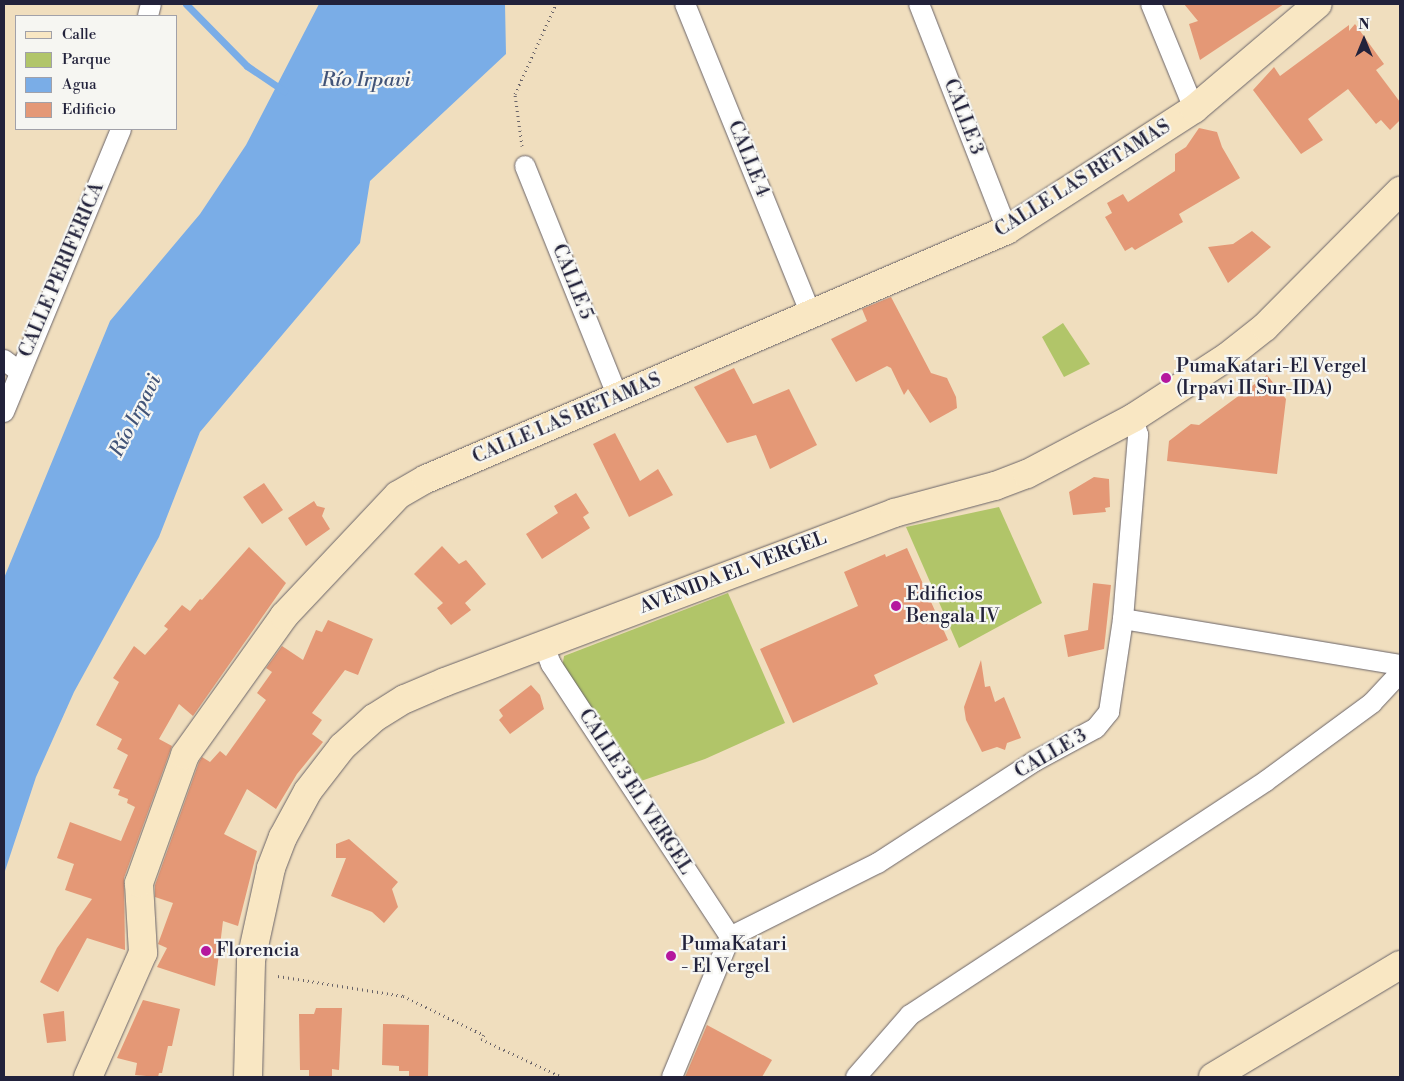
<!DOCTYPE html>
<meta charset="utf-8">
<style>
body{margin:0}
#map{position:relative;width:1404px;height:1081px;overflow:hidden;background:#f0debe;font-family:"Libre Bodoni",serif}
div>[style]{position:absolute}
.green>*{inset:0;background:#b1c569}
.water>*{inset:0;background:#7aade7}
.stream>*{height:7px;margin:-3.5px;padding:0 3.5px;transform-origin:3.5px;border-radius:3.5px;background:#7aade7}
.building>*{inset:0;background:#e49876}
.path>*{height:3px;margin-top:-1.5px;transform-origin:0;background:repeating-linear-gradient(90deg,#6a6469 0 1px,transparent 0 5px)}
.roads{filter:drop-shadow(0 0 1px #6a6469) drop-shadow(0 0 1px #6a6469)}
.street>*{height:20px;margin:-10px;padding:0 10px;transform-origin:10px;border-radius:10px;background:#fff}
.secondary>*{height:28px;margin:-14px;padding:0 14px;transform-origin:14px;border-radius:14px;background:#f9e7c3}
.dots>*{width:14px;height:14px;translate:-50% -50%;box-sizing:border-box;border:2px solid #f6f6f2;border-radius:50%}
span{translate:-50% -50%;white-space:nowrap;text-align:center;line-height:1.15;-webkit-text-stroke:4.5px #f6f6f2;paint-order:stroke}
.street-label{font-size:19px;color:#22223b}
.poi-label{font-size:19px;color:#22223b}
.left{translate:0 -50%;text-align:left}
.water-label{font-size:20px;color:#415377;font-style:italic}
.frame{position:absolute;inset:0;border:5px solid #22223b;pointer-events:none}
.legend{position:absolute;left:15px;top:15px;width:162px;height:115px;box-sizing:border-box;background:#f6f6f2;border:1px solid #a1a1a9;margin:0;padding:6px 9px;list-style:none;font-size:15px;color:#22223b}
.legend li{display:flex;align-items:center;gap:10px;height:25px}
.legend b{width:25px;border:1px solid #a1a1a9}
.north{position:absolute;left:1339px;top:15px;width:50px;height:50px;-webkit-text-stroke:4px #f6f6f2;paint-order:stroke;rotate:0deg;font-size:14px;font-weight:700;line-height:20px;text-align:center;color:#22223b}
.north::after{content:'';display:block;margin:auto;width:18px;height:22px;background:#22223b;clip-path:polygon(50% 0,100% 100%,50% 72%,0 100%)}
</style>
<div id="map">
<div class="green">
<i style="clip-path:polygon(1063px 323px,1090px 364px,1064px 377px,1042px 337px)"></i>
<i style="clip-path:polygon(999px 507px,1042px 603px,959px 648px,906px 527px)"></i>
<i style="clip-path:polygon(728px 593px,785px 723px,705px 759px,641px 781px,562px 668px,564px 656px)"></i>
</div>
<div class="water">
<i style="clip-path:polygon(319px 4px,505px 4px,506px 54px,370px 181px,360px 243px,200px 432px,159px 537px,74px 692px,36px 777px,4px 874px,4px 578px,110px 321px,200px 214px,246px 145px)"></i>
</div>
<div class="stream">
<i style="left:186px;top:4px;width:87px;rotate:45.5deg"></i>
<i style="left:247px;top:66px;width:45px;rotate:34deg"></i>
</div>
<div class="building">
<i style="clip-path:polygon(1184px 4px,1284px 4px,1200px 60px,1189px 24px,1198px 21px)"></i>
<i style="clip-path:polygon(1355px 24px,1384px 64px,1376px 70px,1400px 102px,1400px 120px,1390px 130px,1381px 120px,1376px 124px,1348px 89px,1308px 119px,1323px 140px,1301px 154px,1253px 90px,1274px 67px,1280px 76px,1349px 25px,1349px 31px)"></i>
<i style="clip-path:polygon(1199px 128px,1217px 132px,1222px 147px,1240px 178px,1179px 214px,1183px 222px,1135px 250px,1132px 247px,1125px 251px,1105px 217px,1112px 213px,1107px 203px,1123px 194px,1128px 202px,1175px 171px,1175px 154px,1186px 147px)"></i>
<i style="clip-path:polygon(1252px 231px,1271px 247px,1228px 283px,1208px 247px,1233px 244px)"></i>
<i style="clip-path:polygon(891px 297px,931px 373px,947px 378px,956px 397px,957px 408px,930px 423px,908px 389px,904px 395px,891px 368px,887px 366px,856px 382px,831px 339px,867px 321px,862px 309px)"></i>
<i style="clip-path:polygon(734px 368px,753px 404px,789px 389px,817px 445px,770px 469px,756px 435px,727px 443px,694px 387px)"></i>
<i style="clip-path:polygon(1267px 375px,1286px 399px,1277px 474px,1167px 461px,1169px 441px,1191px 424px,1199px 425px)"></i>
<i style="clip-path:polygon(615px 433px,640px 481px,658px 469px,673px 495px,629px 517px,593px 444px)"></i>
<i style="clip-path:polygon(1094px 477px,1109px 479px,1110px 507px,1105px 508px,1106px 512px,1073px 515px,1069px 492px)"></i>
<i style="clip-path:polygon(264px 483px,283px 510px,262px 524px,243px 497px)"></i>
<i style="clip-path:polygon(576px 493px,589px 513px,583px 517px,590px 528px,542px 559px,526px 534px,558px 513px,554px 506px)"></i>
<i style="clip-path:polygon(314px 501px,317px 506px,325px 508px,322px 516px,330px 529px,306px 546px,288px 518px)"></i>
<i style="clip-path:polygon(442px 546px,459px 564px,466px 560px,486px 584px,465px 603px,471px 610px,451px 625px,437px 608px,443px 603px,414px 574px)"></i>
<i style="clip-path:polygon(249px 547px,286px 583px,193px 716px,179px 704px,159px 739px,172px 746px,124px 878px,125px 950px,87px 938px,58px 992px,40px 982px,57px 948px,92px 899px,65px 890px,74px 864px,57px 858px,70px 822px,121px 841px,135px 807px,127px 803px,128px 799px,118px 795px,120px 790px,113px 788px,128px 755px,117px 749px,122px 739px,96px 725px,119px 682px,113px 678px,134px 646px,145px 655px,168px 629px,164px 626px,182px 605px,190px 611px,200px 599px,202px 600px)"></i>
<i style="clip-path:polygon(907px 548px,948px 640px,874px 675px,878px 684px,793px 723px,760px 649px,858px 606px,844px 572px,885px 554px,886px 557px)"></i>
<i style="clip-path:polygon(1093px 583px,1111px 585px,1104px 649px,1068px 657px,1064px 635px,1088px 630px)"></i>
<i style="clip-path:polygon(328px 620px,373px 639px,358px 675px,345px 670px,312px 713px,322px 720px,312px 734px,323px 742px,297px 774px,276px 809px,247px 789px,224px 834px,257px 851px,238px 926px,223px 921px,215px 986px,157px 967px,167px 948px,158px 944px,173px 903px,155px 897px,155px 885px,199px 762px,202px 757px,210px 762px,220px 751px,226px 756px,266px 700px,257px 693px,272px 672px,266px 668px,282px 646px,303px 660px,316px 630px,322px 632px)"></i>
<i style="clip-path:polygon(981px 660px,985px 687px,990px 686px,995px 702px,1004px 697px,1021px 738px,1007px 743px,1005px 750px,997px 747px,982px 752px,966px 720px,964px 707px)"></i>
<i style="clip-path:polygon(531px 685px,540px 695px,544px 709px,510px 734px,499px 720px,503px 716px,499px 710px)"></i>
<i style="clip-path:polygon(349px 839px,398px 882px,392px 889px,398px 907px,384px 923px,372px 912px,331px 896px,346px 858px,336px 858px,336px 844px)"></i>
<i style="clip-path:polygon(143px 1000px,180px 1009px,172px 1046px,168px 1046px,162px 1073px,159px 1073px,158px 1077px,135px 1075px,137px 1063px,117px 1058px)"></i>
<i style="clip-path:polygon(316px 1008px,342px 1008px,339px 1070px,332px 1069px,332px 1077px,309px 1077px,309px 1070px,300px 1070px,299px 1014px,314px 1014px)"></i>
<i style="clip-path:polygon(64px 1011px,66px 1041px,47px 1043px,43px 1014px)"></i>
<i style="clip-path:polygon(383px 1024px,429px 1025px,428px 1077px,409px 1077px,409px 1071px,399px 1071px,399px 1066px,382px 1065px)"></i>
<i style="clip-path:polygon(707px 1025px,772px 1060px,762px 1077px,685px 1077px)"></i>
</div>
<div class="path">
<i style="left:522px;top:146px;width:52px;rotate:-97.7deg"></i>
<i style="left:515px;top:94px;width:99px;rotate:-65.5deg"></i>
<i style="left:278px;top:976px;width:127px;rotate:9.1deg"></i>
<i style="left:403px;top:996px;width:90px;rotate:25.7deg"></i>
<i style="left:484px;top:1035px;width:5px;rotate:127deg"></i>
<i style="left:481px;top:1039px;width:89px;rotate:25.1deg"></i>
</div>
<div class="roads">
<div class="street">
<i style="left:685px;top:4px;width:335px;rotate:67.9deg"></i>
<i style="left:919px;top:4px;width:243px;rotate:68.7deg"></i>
<i style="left:1151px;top:4px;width:113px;rotate:67.7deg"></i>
<i style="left:148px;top:16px;width:12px;rotate:-76deg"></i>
<i style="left:525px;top:166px;width:249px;rotate:68.1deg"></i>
<i style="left:4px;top:360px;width:20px;rotate:37deg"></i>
<i style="left:4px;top:412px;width:306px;rotate:-67.5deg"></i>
<i style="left:1123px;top:619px;width:281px;rotate:9.4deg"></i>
<i style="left:543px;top:644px;width:22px;rotate:68deg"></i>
<i style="left:551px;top:664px;width:326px;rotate:56.7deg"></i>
<i style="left:730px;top:937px;width:165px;rotate:-26.6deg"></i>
<i style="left:878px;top:863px;width:187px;rotate:-33deg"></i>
<i style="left:1035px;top:761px;width:69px;rotate:-28.4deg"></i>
<i style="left:1096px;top:728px;width:21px;rotate:-51deg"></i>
<i style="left:1109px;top:712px;width:94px;rotate:-81.4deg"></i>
<i style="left:1123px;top:619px;width:185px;rotate:-85.3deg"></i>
<i style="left:1138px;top:435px;width:18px;rotate:-106deg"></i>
<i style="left:672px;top:1077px;width:152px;rotate:-67.5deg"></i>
<i style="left:856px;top:1077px;width:82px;rotate:-48.9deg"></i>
<i style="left:910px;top:1015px;width:426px;rotate:-33.3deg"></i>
<i style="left:1266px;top:781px;width:132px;rotate:-36.3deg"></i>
<i style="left:1372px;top:703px;width:41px;rotate:-47deg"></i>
</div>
<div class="secondary">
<i style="left:88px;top:1077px;width:136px;rotate:-66.1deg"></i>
<i style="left:143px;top:953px;width:70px;rotate:-93.3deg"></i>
<i style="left:139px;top:883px;width:136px;rotate:-70.2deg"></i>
<i style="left:185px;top:755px;width:171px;rotate:-54.5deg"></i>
<i style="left:284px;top:616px;width:166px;rotate:-46.7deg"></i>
<i style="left:398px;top:495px;width:32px;rotate:-30deg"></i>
<i style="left:426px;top:479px;width:632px;rotate:-23.2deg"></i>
<i style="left:1007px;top:230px;width:223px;rotate:-32.9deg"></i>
<i style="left:1194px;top:109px;width:162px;rotate:-40.3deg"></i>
<i style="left:248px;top:1077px;width:117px;rotate:-88.5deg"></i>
<i style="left:251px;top:960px;width:94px;rotate:-77.7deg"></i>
<i style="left:271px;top:868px;width:33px;rotate:-69deg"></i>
<i style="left:283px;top:837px;width:52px;rotate:-61.5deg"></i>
<i style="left:308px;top:791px;width:56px;rotate:-52.3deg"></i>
<i style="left:342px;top:747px;width:43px;rotate:-42.2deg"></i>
<i style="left:374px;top:718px;width:36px;rotate:-32deg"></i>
<i style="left:405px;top:699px;width:43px;rotate:-23deg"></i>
<i style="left:445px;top:682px;width:480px;rotate:-20.6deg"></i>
<i style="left:894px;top:513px;width:105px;rotate:-15deg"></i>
<i style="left:995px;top:486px;width:34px;rotate:-21deg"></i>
<i style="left:1027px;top:474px;width:120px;rotate:-27.8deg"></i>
<i style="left:1133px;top:418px;width:112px;rotate:-33deg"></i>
<i style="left:1227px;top:357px;width:48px;rotate:-38.3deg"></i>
<i style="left:1265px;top:327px;width:192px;rotate:-45.2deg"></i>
<i style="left:1213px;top:1077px;width:218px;rotate:-30.9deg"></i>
</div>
</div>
<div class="dots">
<i style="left:1166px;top:378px;background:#b5179e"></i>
<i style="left:896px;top:606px;background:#b5179e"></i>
<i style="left:206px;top:951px;background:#b5179e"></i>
<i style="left:671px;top:956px;background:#b5179e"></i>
</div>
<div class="street-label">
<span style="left:963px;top:117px;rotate:69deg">CALLE 3</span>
<span style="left:748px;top:159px;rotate:68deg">CALLE 4</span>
<span style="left:1083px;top:179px;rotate:-32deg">CALLE LAS RETAMAS</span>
<span style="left:62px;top:270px;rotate:-67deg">CALLE PERIFERICA</span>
<span style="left:572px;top:282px;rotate:68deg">CALLE 5</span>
<span style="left:567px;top:419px;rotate:-23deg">CALLE LAS RETAMAS</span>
<span style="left:733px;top:573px;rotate:-21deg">AVENIDA EL VERGEL</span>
<span style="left:1051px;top:754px;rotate:-30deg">CALLE 3</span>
<span style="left:635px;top:792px;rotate:57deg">CALLE 3 EL VERGEL</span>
</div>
<div class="poi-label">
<span class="left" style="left:1176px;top:378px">PumaKatari-El Vergel<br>(Irpavi II Sur-IDA)</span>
<span class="left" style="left:906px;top:606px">Edificios<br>Bengala IV</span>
<span class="left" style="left:681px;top:956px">PumaKatari<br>- El Vergel</span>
<span class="left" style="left:216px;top:951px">Florencia</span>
</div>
<div class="water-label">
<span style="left:366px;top:80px">Río Irpavi</span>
<span style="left:136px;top:416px;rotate:-63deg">Río Irpavi</span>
</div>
<div class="frame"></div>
<ul class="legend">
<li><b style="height:6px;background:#f9e7c3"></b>Calle</li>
<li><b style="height:14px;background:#b1c569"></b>Parque</li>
<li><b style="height:14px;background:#7aade7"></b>Agua</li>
<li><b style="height:14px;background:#e49876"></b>Edificio</li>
</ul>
<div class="north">N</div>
</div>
